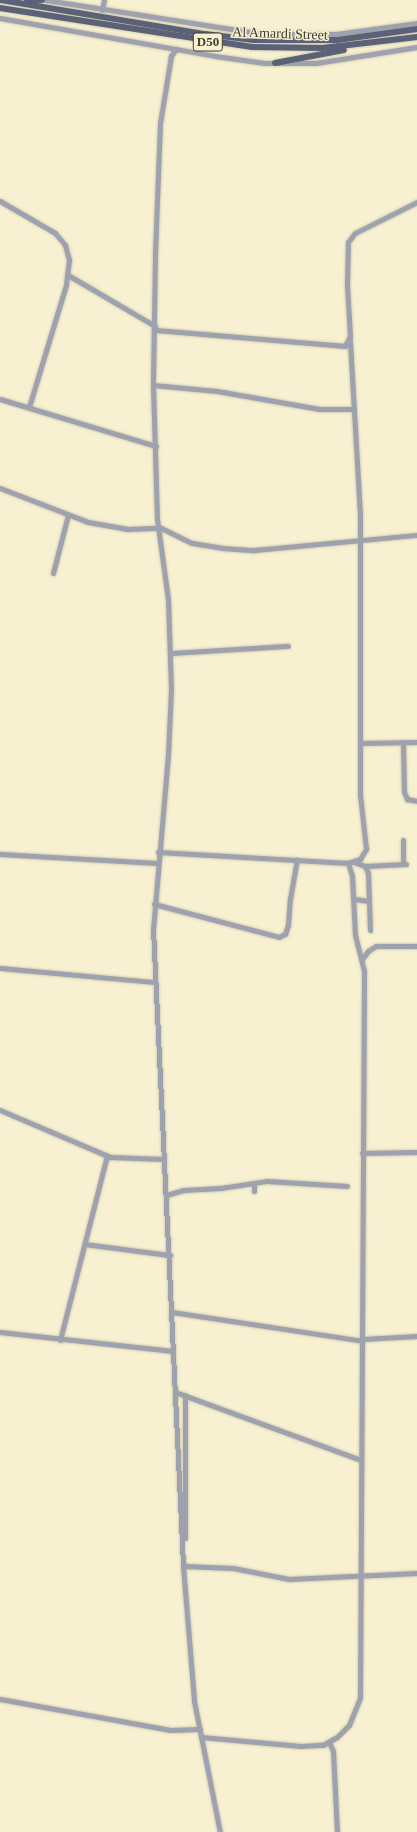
<!DOCTYPE html>
<style>
body{margin:0}
#map{position:relative;width:417px;height:1832px;overflow:hidden;background:#f7f0d1;font-family:"Times New Roman",serif}
div>[style]{position:absolute}
.roads{filter:drop-shadow(0 0 1px #d2ccb1) drop-shadow(0 0 1px #d2ccb1)}
.minor>*{height:5px;margin:-2.5px;padding:0 2.5px;transform-origin:2.5px;border-radius:2.5px;background:#9ea1ae}
.major>*{height:6px;margin:-3px;padding:0 3px;transform-origin:3px;border-radius:3px;background:#5b6277}
span{translate:-50% -50%;white-space:nowrap;text-align:center;line-height:1.15;-webkit-text-stroke:3px #f7f0d1;paint-order:stroke}
.shield-label span{padding:1px 3px;background:#f7f0d1;border:1px solid;border-radius:3px;-webkit-text-stroke-width:0}
.shield-label{font-size:13px;color:#403d31;font-weight:700}
.street-label{font-size:14px;color:#403d31}
</style>
<div id="map">
<div class="roads">
<div class="minor">
<i style="left:46px;top:0;width:221px;rotate:8.9deg"></i>
<i style="left:264px;top:34px;width:72px"></i>
<i style="left:336px;top:34px;width:82px;rotate:-7.7deg"></i>
<i style="left:102px;top:10px;width:10px;rotate:-79deg"></i>
<i style="left:0;top:18px;width:218px;rotate:10deg"></i>
<i style="left:215px;top:56px;width:50px;rotate:8deg"></i>
<i style="left:265px;top:63px;width:51px"></i>
<i style="left:316px;top:63px;width:102px;rotate:-9deg"></i>
<i style="left:176px;top:49px;width:9px;rotate:126deg"></i>
<i style="left:171px;top:56px;width:68px;rotate:99.3deg"></i>
<i style="left:160px;top:123px;width:132px;rotate:92.2deg"></i>
<i style="left:155px;top:255px;width:130px;rotate:90.9deg"></i>
<i style="left:153px;top:385px;width:134px;rotate:88.3deg"></i>
<i style="left:157px;top:519px;width:81px;rotate:82.2deg"></i>
<i style="left:168px;top:599px;width:90px;rotate:88.1deg"></i>
<i style="left:171px;top:689px;width:66px;rotate:92.6deg"></i>
<i style="left:168px;top:755px;width:175px;rotate:94.9deg"></i>
<i style="left:153px;top:929px;width:638px;rotate:87.3deg"></i>
<i style="left:183px;top:1566px;width:135px;rotate:85.3deg"></i>
<i style="left:194px;top:1701px;width:134px;rotate:78.8deg"></i>
<i style="left:0;top:201px;width:64px;rotate:30.2deg"></i>
<i style="left:55px;top:233px;width:16px;rotate:50deg"></i>
<i style="left:65px;top:245px;width:16px;rotate:75deg"></i>
<i style="left:69px;top:260px;width:25px;rotate:97deg"></i>
<i style="left:66px;top:285px;width:127px;rotate:106.9deg"></i>
<i style="left:68px;top:275px;width:101px;rotate:30.4deg"></i>
<i style="left:156px;top:330px;width:190px;rotate:4.8deg"></i>
<i style="left:345px;top:346px;width:11px;rotate:-63deg"></i>
<i style="left:350px;top:336px;width:51px;rotate:-93.4deg"></i>
<i style="left:347px;top:285px;width:43px;rotate:-88.7deg"></i>
<i style="left:348px;top:242px;width:11px;rotate:-52deg"></i>
<i style="left:355px;top:233px;width:69px;rotate:-26.6deg"></i>
<i style="left:153px;top:385px;width:64px;rotate:5.4deg"></i>
<i style="left:217px;top:391px;width:104px;rotate:10deg"></i>
<i style="left:319px;top:409px;width:35px"></i>
<i style="left:0;top:399px;width:163px;rotate:16.8deg"></i>
<i style="left:0;top:488px;width:94px;rotate:21.1deg"></i>
<i style="left:88px;top:522px;width:39px;rotate:10deg"></i>
<i style="left:126px;top:529px;width:35px;rotate:-2deg"></i>
<i style="left:161px;top:528px;width:34px;rotate:26deg"></i>
<i style="left:192px;top:543px;width:30px;rotate:9deg"></i>
<i style="left:222px;top:548px;width:32px;rotate:4deg"></i>
<i style="left:254px;top:550px;width:164px;rotate:-5.3deg"></i>
<i style="left:53px;top:573px;width:60px;rotate:-75.5deg"></i>
<i style="left:170px;top:653px;width:118px;rotate:-3.4deg"></i>
<i style="left:403px;top:742px;width:50px;rotate:88.9deg"></i>
<i style="left:404px;top:792px;width:8px;rotate:67deg"></i>
<i style="left:407px;top:799px;width:10px;rotate:11deg"></i>
<i style="left:361px;top:743px;width:56px;rotate:-1deg"></i>
<i style="left:158px;top:852px;width:190px;rotate:3.3deg"></i>
<i style="left:348px;top:863px;width:13px;rotate:-18deg"></i>
<i style="left:360px;top:859px;width:12px;rotate:-59deg"></i>
<i style="left:366px;top:849px;width:54px;rotate:-96.3deg"></i>
<i style="left:360px;top:795px;width:280px;rotate:-90deg"></i>
<i style="left:360px;top:515px;width:176px;rotate:-93.3deg"></i>
<i style="left:0;top:854px;width:157px;rotate:3.3deg"></i>
<i style="left:354px;top:862px;width:12px;rotate:20deg"></i>
<i style="left:365px;top:866px;width:8px;rotate:67deg"></i>
<i style="left:368px;top:873px;width:57px;rotate:88deg"></i>
<i style="left:403px;top:864px;width:24px;rotate:-90deg"></i>
<i style="left:365px;top:866px;width:41px;rotate:-2.8deg"></i>
<i style="left:354px;top:899px;width:15px;rotate:8deg"></i>
<i style="left:154px;top:904px;width:129px;rotate:14.8deg"></i>
<i style="left:279px;top:937px;width:7px;rotate:-27deg"></i>
<i style="left:285px;top:934px;width:9px;rotate:-72deg"></i>
<i style="left:288px;top:925px;width:26px;rotate:-86deg"></i>
<i style="left:290px;top:899px;width:40px;rotate:-80deg"></i>
<i style="left:362px;top:959px;width:10px;rotate:-53deg"></i>
<i style="left:368px;top:951px;width:9px;rotate:-32deg"></i>
<i style="left:376px;top:946px;width:41px"></i>
<i style="left:0;top:968px;width:156px;rotate:5.2deg"></i>
<i style="left:0;top:1110px;width:120px;rotate:23.1deg"></i>
<i style="left:110px;top:1157px;width:54px;rotate:2.1deg"></i>
<i style="left:362px;top:1153px;width:55px;rotate:-1deg"></i>
<i style="left:254px;top:1191px;width:8px;rotate:-90deg"></i>
<i style="left:166px;top:1195px;width:18px;rotate:-16deg"></i>
<i style="left:183px;top:1190px;width:38px;rotate:-3deg"></i>
<i style="left:221px;top:1188px;width:47px;rotate:-8.7deg"></i>
<i style="left:267px;top:1181px;width:80px;rotate:3.6deg"></i>
<i style="left:85px;top:1244px;width:86px;rotate:7.4deg"></i>
<i style="left:172px;top:1312px;width:193px;rotate:8.6deg"></i>
<i style="left:0;top:1332px;width:174px;rotate:6.3deg"></i>
<i style="left:363px;top:1339px;width:54px;rotate:-3.2deg"></i>
<i style="left:60px;top:1340px;width:190px;rotate:-75.7deg"></i>
<i style="left:175px;top:1392px;width:198px;rotate:20.1deg"></i>
<i style="left:185px;top:1395px;width:143px;rotate:90deg"></i>
<i style="left:184px;top:1564px;width:2px;rotate:117deg"></i>
<i style="left:183px;top:1566px;width:50px;rotate:2.3deg"></i>
<i style="left:233px;top:1568px;width:57px;rotate:11.1deg"></i>
<i style="left:289px;top:1579px;width:128px;rotate:-2.7deg"></i>
<i style="left:0;top:1699px;width:173px;rotate:10.3deg"></i>
<i style="left:170px;top:1730px;width:30px;rotate:-2deg"></i>
<i style="left:201px;top:1737px;width:100px;rotate:5.1deg"></i>
<i style="left:301px;top:1746px;width:22px;rotate:-3deg"></i>
<i style="left:323px;top:1745px;width:16px;rotate:-30deg"></i>
<i style="left:337px;top:1737px;width:17px;rotate:-45deg"></i>
<i style="left:349px;top:1725px;width:29px;rotate:-68deg"></i>
<i style="left:360px;top:1698px;width:727px;rotate:-89.68deg"></i>
<i style="left:364px;top:971px;width:37px;rotate:-104deg"></i>
<i style="left:355px;top:935px;width:59px;rotate:-92.9deg"></i>
<i style="left:352px;top:876px;width:14px;rotate:-107deg"></i>
<i style="left:329px;top:1742px;width:10px;rotate:66deg"></i>
<i style="left:333px;top:1751px;width:81px;rotate:87.2deg"></i>
</div>
<div class="major">
<i style="left:1px;top:0;width:207px;rotate:9.5deg"></i>
<i style="left:205px;top:34px;width:49px;rotate:7deg"></i>
<i style="left:254px;top:40px;width:83px"></i>
<i style="left:337px;top:40px;width:81px;rotate:-7.8deg"></i>
<i style="left:27px;top:0;width:15px"></i>
<i style="left:0;top:8px;width:255px;rotate:8.8deg"></i>
<i style="left:252px;top:47px;width:70px;rotate:0.8deg"></i>
<i style="left:322px;top:48px;width:96px;rotate:-6.6deg"></i>
<i style="left:275px;top:63px;width:70px;rotate:-10.7deg"></i>
</div>
</div>
<div class="shield-label">
<span style="left:208px;top:42px">D50</span>
</div>
<div class="street-label">
<span style="left:280px;top:34px;rotate:2deg">Al Amardi Street</span>
</div>
</div>
